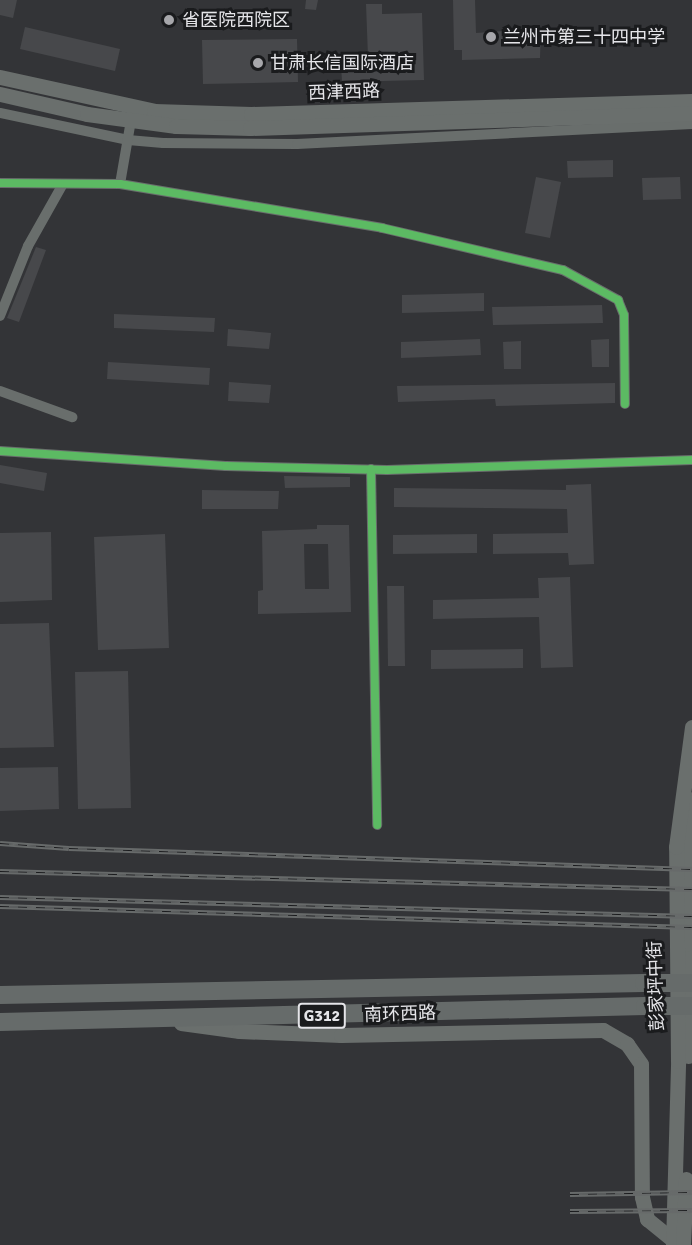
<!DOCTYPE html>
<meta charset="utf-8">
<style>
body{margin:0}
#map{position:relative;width:692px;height:1245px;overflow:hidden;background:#333437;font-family:Signika,"Noto Sans SC",sans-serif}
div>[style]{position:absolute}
.building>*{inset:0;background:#47484b}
.street>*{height:10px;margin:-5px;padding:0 5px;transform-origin:5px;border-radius:5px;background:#696e6c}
.primary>*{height:15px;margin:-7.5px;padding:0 7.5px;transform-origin:7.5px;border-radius:7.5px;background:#6a6f6d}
.highway>*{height:18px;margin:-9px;padding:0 9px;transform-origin:9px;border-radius:9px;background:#666b6a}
.rail>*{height:5px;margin-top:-2.5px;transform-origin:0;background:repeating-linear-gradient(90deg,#1a1b1d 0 9px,#676a6a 0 18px);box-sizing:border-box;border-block:2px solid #676a6a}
.highway-bridge>*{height:18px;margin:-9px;padding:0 9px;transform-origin:9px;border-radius:9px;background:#666b6a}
.cycleway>*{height:8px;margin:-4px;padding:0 4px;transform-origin:4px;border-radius:4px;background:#5cba63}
.dots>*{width:16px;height:16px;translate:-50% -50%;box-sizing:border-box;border:3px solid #1a1b1d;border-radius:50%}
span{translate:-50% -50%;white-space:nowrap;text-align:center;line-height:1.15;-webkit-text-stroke:6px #1a1b1d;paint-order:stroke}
.shield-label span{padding:2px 4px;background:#1a1b1d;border:2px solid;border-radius:4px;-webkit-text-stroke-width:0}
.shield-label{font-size:16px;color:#e5e5e9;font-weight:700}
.poi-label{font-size:18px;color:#e5e5e9}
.left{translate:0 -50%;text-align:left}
.street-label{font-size:18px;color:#e5e5e9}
</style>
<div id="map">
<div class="building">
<i style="clip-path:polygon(0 0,17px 0,13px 18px,0 15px)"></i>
<i style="clip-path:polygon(306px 0,318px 0,316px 10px,305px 9px)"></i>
<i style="clip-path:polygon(453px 0,475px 0,476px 33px,541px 28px,540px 58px,462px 60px,462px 50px,454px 50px)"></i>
<i style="clip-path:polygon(366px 4px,382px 4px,382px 14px,422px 13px,424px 80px,342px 82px,341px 65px,365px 64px,368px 57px)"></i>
<i style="clip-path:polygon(25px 27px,120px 49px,115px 71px,20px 49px)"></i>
<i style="clip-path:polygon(297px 39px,298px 82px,203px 84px,202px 40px)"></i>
<i style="clip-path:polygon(613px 160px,613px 177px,568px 178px,567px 161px)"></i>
<i style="clip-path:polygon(536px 177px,561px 182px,550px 238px,525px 233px)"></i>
<i style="clip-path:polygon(680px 177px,681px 199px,643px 200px,642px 178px)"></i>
<i style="clip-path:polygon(36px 247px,46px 250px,19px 322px,7px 318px)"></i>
<i style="clip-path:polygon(484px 293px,484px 311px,402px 313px,402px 295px)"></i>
<i style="clip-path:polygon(602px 305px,603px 323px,493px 325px,492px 307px)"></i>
<i style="clip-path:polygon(114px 314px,215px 318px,214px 332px,114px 328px)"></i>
<i style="clip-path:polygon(228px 329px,271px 333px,269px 349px,227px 346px)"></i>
<i style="clip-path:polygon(480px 339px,481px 355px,401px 358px,401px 342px)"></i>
<i style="clip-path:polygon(609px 339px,609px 367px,592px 367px,591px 340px)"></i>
<i style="clip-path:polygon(521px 341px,521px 369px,504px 369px,503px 342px)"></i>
<i style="clip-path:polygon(108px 362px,210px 368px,209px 385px,107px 379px)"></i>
<i style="clip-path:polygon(229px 382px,271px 385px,269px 403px,228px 401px)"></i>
<i style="clip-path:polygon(615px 383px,615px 403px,496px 406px,495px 399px,398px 402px,397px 386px)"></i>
<i style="clip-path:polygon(0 465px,47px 473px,44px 491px,0 483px)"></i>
<i style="clip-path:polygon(284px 476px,350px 477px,350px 487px,285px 488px)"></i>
<i style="clip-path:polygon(591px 484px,594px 564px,569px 565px,568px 553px,493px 554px,493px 534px,568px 533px,567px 509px,394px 507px,394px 488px,566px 490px,566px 485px)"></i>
<i style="clip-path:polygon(202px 490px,279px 491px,278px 509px,202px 509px)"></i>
<i style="clip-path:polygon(evenodd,317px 525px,349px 525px,351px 612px,258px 614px,258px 591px,263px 590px,262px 531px,317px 529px,317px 525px,304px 544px,328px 544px,329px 589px,305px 589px,304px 544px)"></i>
<i style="clip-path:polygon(51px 532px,52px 600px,0 602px,0 533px)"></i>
<i style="clip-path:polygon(165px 534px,169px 648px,98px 650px,94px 537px)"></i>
<i style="clip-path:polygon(477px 534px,477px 553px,393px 554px,393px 535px)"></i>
<i style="clip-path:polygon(570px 577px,573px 667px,541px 668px,539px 617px,433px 619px,433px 600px,539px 598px,538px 578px)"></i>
<i style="clip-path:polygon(387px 586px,404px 586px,405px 666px,388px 666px)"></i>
<i style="clip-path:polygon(49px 623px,54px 747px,0 748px,0 624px)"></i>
<i style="clip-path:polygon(523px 649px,523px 668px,431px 669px,431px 650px)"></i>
<i style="clip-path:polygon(128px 671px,131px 808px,78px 809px,75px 672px)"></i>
<i style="clip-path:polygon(58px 767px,59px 809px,0 811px,0 768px)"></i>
</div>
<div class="street">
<i style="left:0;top:113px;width:131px;rotate:11.9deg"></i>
<i style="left:128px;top:140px;width:35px;rotate:5deg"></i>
<i style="left:163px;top:143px;width:134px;rotate:0.4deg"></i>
<i style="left:297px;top:144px;width:396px;rotate:-2.9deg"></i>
<i style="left:0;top:183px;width:120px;rotate:0.5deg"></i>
<i style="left:120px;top:184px;width:266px;rotate:9.5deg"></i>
<i style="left:382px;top:228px;width:186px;rotate:13.1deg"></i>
<i style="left:563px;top:270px;width:63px;rotate:28.6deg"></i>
<i style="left:618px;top:300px;width:16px;rotate:68deg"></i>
<i style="left:624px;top:315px;width:89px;rotate:89.4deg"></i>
<i style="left:120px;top:184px;width:65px;rotate:-80.2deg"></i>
<i style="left:0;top:316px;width:75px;rotate:-68.2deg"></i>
<i style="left:28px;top:246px;width:71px;rotate:-60.6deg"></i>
<i style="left:0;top:391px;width:77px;rotate:19.9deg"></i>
<i style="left:0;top:451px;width:226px;rotate:3.8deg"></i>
<i style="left:226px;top:466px;width:161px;rotate:1.4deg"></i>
<i style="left:387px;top:470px;width:305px;rotate:-1.9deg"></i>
<i style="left:371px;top:469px;width:356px;rotate:89deg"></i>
</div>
<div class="primary">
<i style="left:0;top:77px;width:158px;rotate:12.4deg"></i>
<i style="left:154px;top:111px;width:97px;rotate:1.8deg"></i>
<i style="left:251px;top:114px;width:441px;rotate:-1.7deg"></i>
<i style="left:0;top:94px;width:89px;rotate:12.9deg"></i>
<i style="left:87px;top:114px;width:90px;rotate:7.7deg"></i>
<i style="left:176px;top:126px;width:74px;rotate:1.5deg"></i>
<i style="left:250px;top:128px;width:442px;rotate:-1.9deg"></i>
<i style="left:181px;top:1023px;width:59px;rotate:7.9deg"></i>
<i style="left:239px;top:1031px;width:102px;rotate:2.2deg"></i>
<i style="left:341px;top:1035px;width:262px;rotate:-1.1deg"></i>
<i style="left:603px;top:1030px;width:28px;rotate:30deg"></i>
<i style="left:627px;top:1044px;width:24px;rotate:55deg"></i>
<i style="left:641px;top:1064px;width:133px;rotate:89.6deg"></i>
<i style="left:642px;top:1197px;width:23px;rotate:77deg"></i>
<i style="left:647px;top:1219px;width:35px;rotate:39deg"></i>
<i style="left:688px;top:1056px;width:112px;rotate:-91deg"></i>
<i style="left:686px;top:944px;width:145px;rotate:-87.6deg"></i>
<i style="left:673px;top:1245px;width:184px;rotate:-88.4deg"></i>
<i style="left:678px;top:1061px;width:214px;rotate:-90.5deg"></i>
<i style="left:676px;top:847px;width:121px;rotate:-82.4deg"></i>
<i style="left:683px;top:1245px;width:66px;rotate:-87.4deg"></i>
</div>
<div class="highway">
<i style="left:0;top:995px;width:644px;rotate:-1.07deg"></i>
<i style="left:0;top:1022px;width:645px;rotate:-1.42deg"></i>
</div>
<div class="rail">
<i style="left:0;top:843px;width:69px;rotate:4.1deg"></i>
<i style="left:69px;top:848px;width:623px;rotate:1.93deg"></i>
<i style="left:0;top:871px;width:692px;rotate:1.49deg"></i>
<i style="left:0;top:897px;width:692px;rotate:1.57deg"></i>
<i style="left:0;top:906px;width:692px;rotate:1.74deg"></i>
<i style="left:570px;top:1194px;width:122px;rotate:-0.9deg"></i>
<i style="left:570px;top:1211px;width:122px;rotate:-0.5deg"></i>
</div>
<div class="highway-bridge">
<i style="left:644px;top:983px;width:48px"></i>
<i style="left:645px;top:1006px;width:47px"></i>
</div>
<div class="cycleway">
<i style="left:0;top:183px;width:120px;rotate:0.5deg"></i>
<i style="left:120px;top:184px;width:266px;rotate:9.5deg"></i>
<i style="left:382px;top:228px;width:186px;rotate:13.1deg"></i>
<i style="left:563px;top:270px;width:63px;rotate:28.6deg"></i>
<i style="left:618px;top:300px;width:16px;rotate:68deg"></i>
<i style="left:624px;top:315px;width:89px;rotate:89.4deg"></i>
<i style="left:0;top:451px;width:226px;rotate:3.8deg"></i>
<i style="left:226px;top:466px;width:161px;rotate:1.4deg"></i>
<i style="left:387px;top:470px;width:305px;rotate:-1.9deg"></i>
<i style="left:371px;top:469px;width:356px;rotate:89deg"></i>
</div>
<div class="dots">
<i style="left:169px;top:20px;background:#a7a7ab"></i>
<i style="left:491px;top:37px;background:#a7a7ab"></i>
<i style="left:258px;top:63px;background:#a7a7ab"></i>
</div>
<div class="shield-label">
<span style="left:322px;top:1016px">G312</span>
</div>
<div class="poi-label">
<span class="left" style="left:182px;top:20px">省医院西院区</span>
<span class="left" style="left:503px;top:37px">兰州市第三十四中学</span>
<span class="left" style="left:270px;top:63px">甘肃长信国际酒店</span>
</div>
<div class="street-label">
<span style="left:344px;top:92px;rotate:-2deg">西津西路</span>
<span style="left:656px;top:986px;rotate:-92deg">彭家坪中街</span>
<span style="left:400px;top:1014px;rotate:-2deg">南环西路</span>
</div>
</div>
